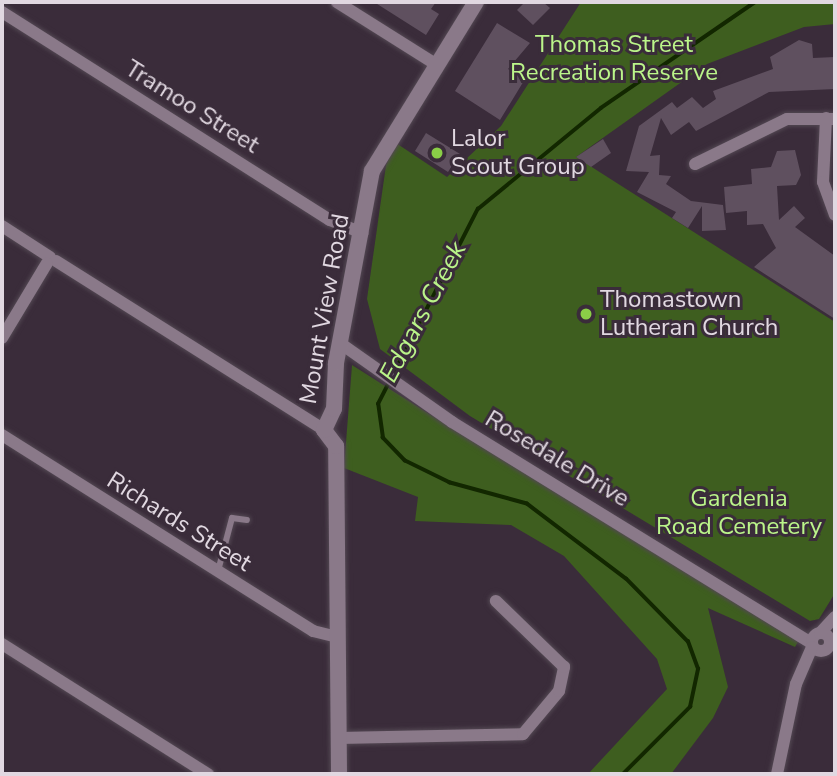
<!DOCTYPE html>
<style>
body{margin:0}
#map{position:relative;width:837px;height:776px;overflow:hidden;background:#3a2c3a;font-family:"Nunito Sans",sans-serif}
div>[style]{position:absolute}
.green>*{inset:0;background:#3e5e1f}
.stream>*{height:3.5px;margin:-1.75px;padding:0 1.75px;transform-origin:1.75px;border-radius:1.75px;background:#122700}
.building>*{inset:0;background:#5f505f}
.roads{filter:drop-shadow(0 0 2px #534853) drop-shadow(0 0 2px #534853)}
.service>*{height:6px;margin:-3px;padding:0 3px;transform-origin:3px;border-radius:3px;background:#8a7989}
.minor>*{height:12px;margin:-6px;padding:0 6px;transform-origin:6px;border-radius:6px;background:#8a7989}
.minor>.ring{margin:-6px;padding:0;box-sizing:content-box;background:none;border:12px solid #8a7989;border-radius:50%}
.tertiary>*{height:16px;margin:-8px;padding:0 8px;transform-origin:8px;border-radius:8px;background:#8a7989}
.dots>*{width:19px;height:19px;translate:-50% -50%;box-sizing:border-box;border:4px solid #3a2c3a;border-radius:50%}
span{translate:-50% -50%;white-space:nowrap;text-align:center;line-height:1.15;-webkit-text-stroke:6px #3a2c3a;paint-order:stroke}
.park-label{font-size:24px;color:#bbf58a}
.street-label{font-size:24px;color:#e1d8e1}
.poi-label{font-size:24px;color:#e1d8e1}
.left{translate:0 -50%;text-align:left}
.water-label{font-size:26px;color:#baf489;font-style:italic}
.frame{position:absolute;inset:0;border:4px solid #e1d8e1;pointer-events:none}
</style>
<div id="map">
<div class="green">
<i style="clip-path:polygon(581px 2px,835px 2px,835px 24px,804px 27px,707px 64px,576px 157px,835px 322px,835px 593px,819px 619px,810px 621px,470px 416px,380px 349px,367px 299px,386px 165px,396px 143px,447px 177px,501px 126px)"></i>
<i style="clip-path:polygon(352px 365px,434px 417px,801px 637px,795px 647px,708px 608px,728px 687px,713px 718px,671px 774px,588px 774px,667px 689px,657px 659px,564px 556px,511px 525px,415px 521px,418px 497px,344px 468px)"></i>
</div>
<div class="stream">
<i style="left:623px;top:774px;width:95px;rotate:-45deg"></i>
<i style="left:690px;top:707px;width:39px;rotate:-78deg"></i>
<i style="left:698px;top:669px;width:29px;rotate:-110deg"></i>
<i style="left:688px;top:642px;width:88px;rotate:-134.5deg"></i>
<i style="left:626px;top:579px;width:124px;rotate:-142.9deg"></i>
<i style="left:527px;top:504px;width:80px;rotate:-164.7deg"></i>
<i style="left:450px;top:483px;width:50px;rotate:-153.9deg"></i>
<i style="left:405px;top:461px;width:32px;rotate:-134deg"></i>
<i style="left:383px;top:438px;width:34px;rotate:-98deg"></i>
<i style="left:378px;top:404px;width:219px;rotate:-62.9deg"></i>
<i style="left:478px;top:209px;width:159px;rotate:-39.4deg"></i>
<i style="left:601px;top:108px;width:187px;rotate:-34.5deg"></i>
</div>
<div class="building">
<i style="clip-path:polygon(374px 2px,436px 2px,431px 9px,439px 14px,426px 35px)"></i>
<i style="clip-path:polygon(525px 2px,543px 2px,550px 8px,533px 25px,517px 10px)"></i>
<i style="clip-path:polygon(497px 23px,530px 43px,508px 69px,525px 79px,500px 120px,455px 91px)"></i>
<i style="clip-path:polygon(799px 40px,812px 44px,813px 58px,835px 57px,835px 89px,769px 92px,696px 131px,689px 122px,671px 135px,661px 118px,650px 156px,660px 155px,659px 175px,671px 176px,666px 184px,691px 201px,723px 205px,726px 230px,702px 231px,702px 206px,688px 228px,672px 218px,676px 212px,637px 192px,649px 172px,626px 171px,639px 126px,672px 102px,677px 108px,692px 97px,703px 108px,716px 99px,713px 91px,773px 69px,770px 57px)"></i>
<i style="clip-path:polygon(426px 133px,460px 154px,448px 172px,415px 151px)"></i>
<i style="clip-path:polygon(603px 139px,611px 153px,591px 167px,576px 157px)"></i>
<i style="clip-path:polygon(795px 150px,801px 175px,796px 185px,777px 186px,779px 220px,794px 206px,805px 218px,795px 227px,835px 256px,835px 319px,754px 267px,776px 248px,763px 224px,747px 225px,747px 211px,726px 213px,724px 187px,752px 184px,751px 169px,771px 167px,777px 151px)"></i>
</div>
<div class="roads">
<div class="service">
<i style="left:218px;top:571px;width:55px;rotate:-75.2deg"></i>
<i style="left:232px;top:518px;width:15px;rotate:8deg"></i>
</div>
<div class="minor">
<i style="left:337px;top:2px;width:118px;rotate:32.2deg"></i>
<i style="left:2px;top:12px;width:388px;rotate:32.4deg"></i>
<i style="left:330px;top:220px;width:35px;rotate:22deg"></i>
<i style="left:826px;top:118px;width:64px;rotate:92.7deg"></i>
<i style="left:823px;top:182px;width:35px;rotate:70deg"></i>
<i style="left:695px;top:164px;width:102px;rotate:-26.1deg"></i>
<i style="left:787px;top:119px;width:48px"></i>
<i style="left:2px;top:226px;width:57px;rotate:32.9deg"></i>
<i style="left:56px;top:261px;width:317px;rotate:32.2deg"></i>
<i style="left:2px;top:338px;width:87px;rotate:-59deg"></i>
<i style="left:340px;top:343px;width:137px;rotate:35.2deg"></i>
<i style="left:452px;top:422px;width:422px;rotate:31.6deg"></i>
<i style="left:2px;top:435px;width:368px;rotate:32.2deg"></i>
<i style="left:313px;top:631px;width:25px;rotate:14deg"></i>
<i class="ring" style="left:812px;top:633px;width:6px;height:6px"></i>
<i style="left:820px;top:633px;width:22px;rotate:-47deg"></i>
<i style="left:2px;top:644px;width:244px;rotate:32.3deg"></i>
<i style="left:339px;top:738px;width:184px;rotate:-1.2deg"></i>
<i style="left:523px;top:734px;width:56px;rotate:-50.1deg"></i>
<i style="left:559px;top:691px;width:25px;rotate:-78deg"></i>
<i style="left:564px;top:667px;width:95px;rotate:-135.9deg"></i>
<i style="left:777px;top:774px;width:92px;rotate:-78.1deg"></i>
<i style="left:796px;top:684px;width:40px;rotate:-66.6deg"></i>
</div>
<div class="tertiary">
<i style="left:339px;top:774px;width:328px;rotate:-90.5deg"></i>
<i style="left:336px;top:446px;width:20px;rotate:-127deg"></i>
<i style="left:324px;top:430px;width:23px;rotate:-65deg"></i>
<i style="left:334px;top:409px;width:46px;rotate:-87.5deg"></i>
<i style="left:336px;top:363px;width:195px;rotate:-79.4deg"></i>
<i style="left:372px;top:171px;width:198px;rotate:-58.4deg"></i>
</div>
</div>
<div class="dots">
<i style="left:437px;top:153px;background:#8ace47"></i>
<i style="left:586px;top:314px;background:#8ace47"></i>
</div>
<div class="park-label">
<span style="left:614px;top:59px">Thomas Street<br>Recreation Reserve</span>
<span style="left:739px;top:513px">Gardenia<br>Road Cemetery</span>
</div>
<div class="street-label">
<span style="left:192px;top:107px;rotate:32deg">Tramoo Street</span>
<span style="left:325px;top:309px;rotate:-80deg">Mount View Road</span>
<span style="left:557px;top:459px;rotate:31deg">Rosedale Drive</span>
<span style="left:179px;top:522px;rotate:32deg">Richards Street</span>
</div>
<div class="poi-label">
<span class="left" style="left:451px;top:153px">Lalor<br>Scout Group</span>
<span class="left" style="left:600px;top:314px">Thomastown<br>Lutheran Church</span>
</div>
<div class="water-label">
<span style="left:423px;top:312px;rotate:-62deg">Edgars Creek</span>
</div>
<div class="frame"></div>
</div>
